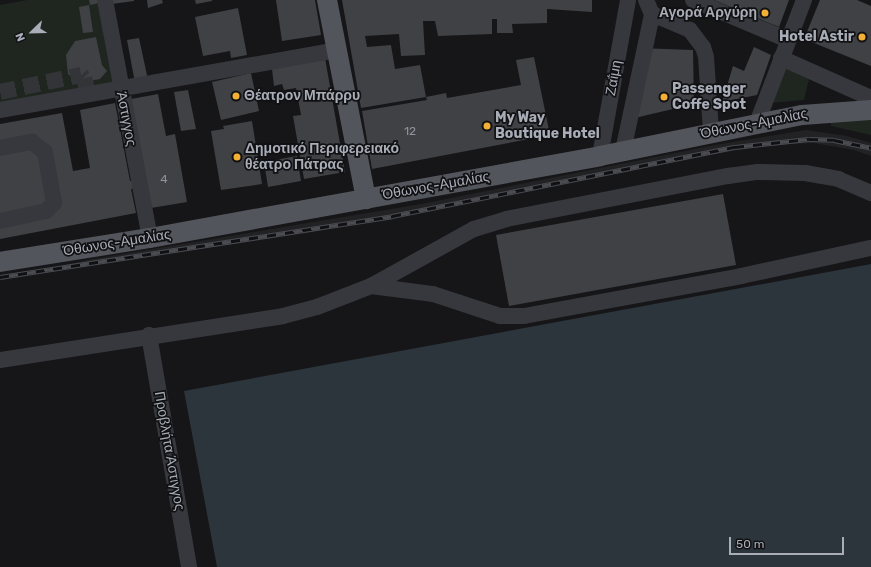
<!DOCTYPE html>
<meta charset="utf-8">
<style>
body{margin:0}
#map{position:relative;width:871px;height:567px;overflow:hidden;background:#161618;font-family:Rubik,sans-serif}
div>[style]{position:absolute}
.built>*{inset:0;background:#222225}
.green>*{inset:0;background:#1e261f}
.water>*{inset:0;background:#2c353c}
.building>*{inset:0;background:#404145}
.minor-tunnel>*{height:16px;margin-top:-8px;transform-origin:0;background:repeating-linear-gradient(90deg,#333438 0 16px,transparent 0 24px)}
.minor>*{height:16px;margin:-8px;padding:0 8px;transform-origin:8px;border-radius:8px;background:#37383d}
.major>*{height:20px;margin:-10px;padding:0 10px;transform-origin:10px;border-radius:10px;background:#53555c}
.rail>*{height:4.5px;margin-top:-2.25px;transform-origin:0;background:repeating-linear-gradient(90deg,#111113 0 9px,#4a4c52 0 18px);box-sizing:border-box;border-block:1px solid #4a4c52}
.dots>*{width:11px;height:11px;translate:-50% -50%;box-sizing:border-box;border:2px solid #111113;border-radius:50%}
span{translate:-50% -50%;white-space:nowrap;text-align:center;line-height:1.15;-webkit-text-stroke:3.5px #111113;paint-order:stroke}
.number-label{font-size:12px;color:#8e929b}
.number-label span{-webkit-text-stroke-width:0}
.poi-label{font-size:14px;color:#a8adb8;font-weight:700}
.right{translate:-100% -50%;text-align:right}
.left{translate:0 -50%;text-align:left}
.street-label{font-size:14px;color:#a8adb8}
.north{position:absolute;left:12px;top:12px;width:40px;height:40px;-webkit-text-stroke:3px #111113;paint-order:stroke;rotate:247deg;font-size:11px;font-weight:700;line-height:16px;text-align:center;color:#a8adb8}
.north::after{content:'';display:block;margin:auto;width:14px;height:18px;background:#a8adb8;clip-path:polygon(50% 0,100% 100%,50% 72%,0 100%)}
.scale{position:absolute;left:729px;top:537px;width:115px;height:18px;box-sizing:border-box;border:2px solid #a8adb8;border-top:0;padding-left:5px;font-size:12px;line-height:14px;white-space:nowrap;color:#a8adb8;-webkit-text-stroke:3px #111113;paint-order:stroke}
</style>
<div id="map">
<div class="built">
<i style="clip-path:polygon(806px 130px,847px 136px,871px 143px,871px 156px,854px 150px,814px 143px,763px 145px,307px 233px,0 279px,93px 259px,421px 204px,715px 145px)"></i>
</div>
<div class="green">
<i style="clip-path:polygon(27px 0,100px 0,114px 84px,0 104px,0 5px)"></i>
<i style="clip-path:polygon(783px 67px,809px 79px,804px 100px,770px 103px)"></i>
<i style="clip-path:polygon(871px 120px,871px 135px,831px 126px,831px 121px)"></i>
</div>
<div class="water">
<i style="clip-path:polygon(871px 264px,871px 567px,217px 567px,184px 391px)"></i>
</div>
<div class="building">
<i style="clip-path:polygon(89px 0,98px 0,99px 3px,90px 5px)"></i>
<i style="clip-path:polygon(111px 0,134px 0,134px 1px,112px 4px)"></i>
<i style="clip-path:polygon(147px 0,162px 0,163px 3px,148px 8px)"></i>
<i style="clip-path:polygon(195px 0,212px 0,212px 1px,196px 4px)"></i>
<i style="clip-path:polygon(276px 0,315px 0,321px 35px,282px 41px)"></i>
<i style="clip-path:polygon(342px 0,592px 0,592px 12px,547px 9px,547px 23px,512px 24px,513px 33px,497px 33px,497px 19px,492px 19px,492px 34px,438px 36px,435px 21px,423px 21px,425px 55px,401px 56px,399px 34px,365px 36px,367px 47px,391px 45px,395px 69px,420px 65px,426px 97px,361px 108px)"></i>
<i style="clip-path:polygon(714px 0,789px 0,779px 27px)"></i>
<i style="clip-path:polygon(820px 0,857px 0,871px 6px,871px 66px,804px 39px)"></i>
<i style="clip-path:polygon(89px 5px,93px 32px,83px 33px,79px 7px)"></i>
<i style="clip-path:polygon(238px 8px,247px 55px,231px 58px,230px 51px,203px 56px,195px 17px)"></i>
<i style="clip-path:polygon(96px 37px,102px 65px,107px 71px,100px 79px,80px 83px,68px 74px,66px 55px,75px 41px)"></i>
<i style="clip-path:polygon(139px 38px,148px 80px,135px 83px,127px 40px)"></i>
<i style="clip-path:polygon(754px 47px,771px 55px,757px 95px,722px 102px,733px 66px,744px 71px)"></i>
<i style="clip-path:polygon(638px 48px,693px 50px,694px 104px,622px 121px)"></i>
<i style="clip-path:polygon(534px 57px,550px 135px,372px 169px,362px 111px,427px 100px,426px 97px,446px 93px,447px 98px,521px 85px,516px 60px)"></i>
<i style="clip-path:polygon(325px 58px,345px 172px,304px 179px,293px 116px,301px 115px,296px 88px,284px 90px,282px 84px,274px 86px,272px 69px)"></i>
<i style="clip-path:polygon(251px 73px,259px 111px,221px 120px,212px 82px)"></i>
<i style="clip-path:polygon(188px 90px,196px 129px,181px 131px,174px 92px)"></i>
<i style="clip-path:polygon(158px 94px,166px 136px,175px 134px,187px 202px,151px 208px,147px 186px,131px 189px,136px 213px,0 239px,0 124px,62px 113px,73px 171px,90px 168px,80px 110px,115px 103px,130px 181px,145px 179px,131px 99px)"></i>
<i style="clip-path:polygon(252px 121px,262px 184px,221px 190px,211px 131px,224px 129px,223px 126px)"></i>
<i style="clip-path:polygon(297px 156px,301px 181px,268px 187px,264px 162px)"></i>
<i style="clip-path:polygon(723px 194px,736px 265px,509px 306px,496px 235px)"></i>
</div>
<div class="minor-tunnel">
<i style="left:0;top:92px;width:83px;rotate:-11.9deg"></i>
<i style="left:81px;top:75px;width:4px;rotate:45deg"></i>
<i style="left:84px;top:78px;width:11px;rotate:75deg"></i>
</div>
<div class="minor">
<i style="left:105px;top:0;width:242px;rotate:79.3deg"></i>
<i style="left:646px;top:0;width:15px;rotate:67deg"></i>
<i style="left:652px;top:14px;width:41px;rotate:22.8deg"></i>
<i style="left:690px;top:30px;width:21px;rotate:53deg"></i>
<i style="left:703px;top:47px;width:10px;rotate:73deg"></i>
<i style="left:706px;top:57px;width:75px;rotate:86.2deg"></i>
<i style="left:693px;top:0;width:103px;rotate:22.8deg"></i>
<i style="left:781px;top:58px;width:98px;rotate:24deg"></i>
<i style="left:0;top:110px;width:342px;rotate:-10.1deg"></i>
<i style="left:757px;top:123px;width:132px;rotate:-69.1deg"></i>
<i style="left:0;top:148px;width:33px;rotate:-11deg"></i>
<i style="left:32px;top:142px;width:16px;rotate:38deg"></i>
<i style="left:45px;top:152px;width:52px;rotate:80deg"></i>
<i style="left:54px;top:203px;width:11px;rotate:135deg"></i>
<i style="left:46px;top:211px;width:47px;rotate:167.7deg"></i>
<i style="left:623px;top:151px;width:140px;rotate:-78deg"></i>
<i style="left:600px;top:156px;width:158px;rotate:-79.8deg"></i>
<i style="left:371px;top:286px;width:63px;rotate:7.4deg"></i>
<i style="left:433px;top:294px;width:71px;rotate:18.2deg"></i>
<i style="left:500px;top:316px;width:24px"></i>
<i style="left:524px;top:316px;width:221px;rotate:-10.4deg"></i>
<i style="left:741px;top:276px;width:133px;rotate:-12.2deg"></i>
<i style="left:149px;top:335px;width:235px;rotate:80.2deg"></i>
<i style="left:0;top:360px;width:286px;rotate:-8.8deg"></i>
<i style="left:283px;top:316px;width:35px;rotate:-15deg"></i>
<i style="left:317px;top:307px;width:58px;rotate:-21.3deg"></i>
<i style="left:371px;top:286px;width:118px;rotate:-29deg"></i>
<i style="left:474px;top:229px;width:34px;rotate:-17deg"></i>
<i style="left:506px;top:219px;width:226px;rotate:-11deg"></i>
<i style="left:728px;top:176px;width:30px;rotate:-8deg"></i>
<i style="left:758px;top:172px;width:47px;rotate:1.2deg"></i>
<i style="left:805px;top:173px;width:34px;rotate:10deg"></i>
<i style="left:838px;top:179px;width:36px;rotate:23deg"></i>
</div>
<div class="major">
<i style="left:327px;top:0;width:203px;rotate:78.9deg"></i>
<i style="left:0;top:262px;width:152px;rotate:-9.1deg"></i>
<i style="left:150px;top:238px;width:457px;rotate:-10.3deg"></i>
<i style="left:600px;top:156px;width:206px;rotate:-11.5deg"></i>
<i style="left:802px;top:115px;width:69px;rotate:-4.1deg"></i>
</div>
<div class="rail">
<i style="left:0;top:277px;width:397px;rotate:-8.8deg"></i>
<i style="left:392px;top:216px;width:350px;rotate:-11.4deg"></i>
<i style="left:735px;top:147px;width:74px;rotate:-6.2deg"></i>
<i style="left:809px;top:139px;width:25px;rotate:2deg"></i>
<i style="left:834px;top:140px;width:38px;rotate:12deg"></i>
</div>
<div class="dots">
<i style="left:765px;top:13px;background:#f2b134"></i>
<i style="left:862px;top:37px;background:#f2b134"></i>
<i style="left:236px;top:96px;background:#f2b134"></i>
<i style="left:664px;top:97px;background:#f2b134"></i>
<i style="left:487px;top:126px;background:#f2b134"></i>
<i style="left:237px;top:157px;background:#f2b134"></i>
</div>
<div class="number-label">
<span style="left:410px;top:132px">12</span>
<span style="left:164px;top:180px">4</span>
</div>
<div class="poi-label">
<span class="right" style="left:757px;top:13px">Αγορά Αργύρη</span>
<span class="right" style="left:854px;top:37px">Hotel Astir</span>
<span class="left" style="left:672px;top:97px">Passenger<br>Coffe Spot</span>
<span class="left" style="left:244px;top:96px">Θέατρον Μπάρρυ</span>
<span class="left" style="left:495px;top:126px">My Way<br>Boutique Hotel</span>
<span class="left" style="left:245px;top:157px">Δημοτικό Περιφερειακό<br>θέατρο Πάτρας</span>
</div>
<div class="street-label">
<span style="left:614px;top:78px;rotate:-80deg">Ζαΐμη</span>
<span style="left:126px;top:119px;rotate:79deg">Άστιγγος</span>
<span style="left:754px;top:124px;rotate:-11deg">Όθωνος-Αμαλίας</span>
<span style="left:436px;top:186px;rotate:-10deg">Όθωνος-Αμαλίας</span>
<span style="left:117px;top:243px;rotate:-9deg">Όθωνος-Αμαλίας</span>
<span style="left:169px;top:451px;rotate:80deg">Προβλήτα Άστιγγος</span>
</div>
<div class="north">N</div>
<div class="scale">50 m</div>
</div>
